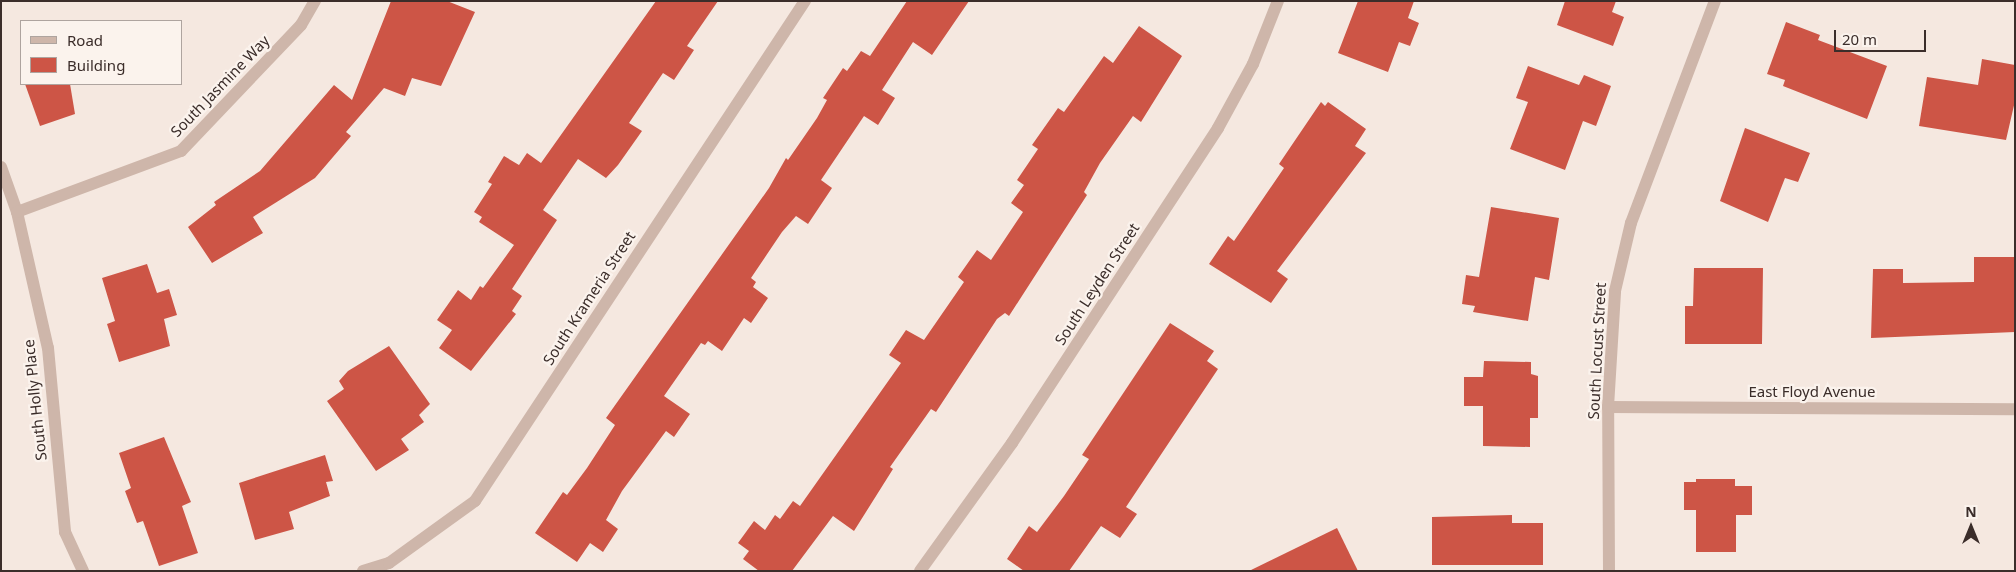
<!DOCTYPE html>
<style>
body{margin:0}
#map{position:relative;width:2016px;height:572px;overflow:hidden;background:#f5e8e0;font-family:"Noto Sans",sans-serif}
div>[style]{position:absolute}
.building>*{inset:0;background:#cd5546}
.minor>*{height:12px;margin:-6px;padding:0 6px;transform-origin:6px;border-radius:6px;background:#ceb6aa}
span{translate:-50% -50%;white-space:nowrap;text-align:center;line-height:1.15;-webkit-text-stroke:4.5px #fbf3ed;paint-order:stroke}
.street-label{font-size:15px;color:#3b2d2a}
.frame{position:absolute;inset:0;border:2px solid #3b2d2a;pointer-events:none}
.legend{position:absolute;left:20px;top:20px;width:162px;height:65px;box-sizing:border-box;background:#fbf3ed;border:1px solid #aea49f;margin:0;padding:6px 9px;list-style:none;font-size:15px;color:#3b2d2a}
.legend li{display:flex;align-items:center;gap:10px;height:25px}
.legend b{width:25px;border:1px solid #aea49f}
.north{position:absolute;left:1946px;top:502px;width:50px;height:50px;-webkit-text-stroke:4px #fbf3ed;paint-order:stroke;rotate:0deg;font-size:14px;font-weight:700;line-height:20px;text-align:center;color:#3b2d2a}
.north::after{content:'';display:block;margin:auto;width:18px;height:22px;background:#3b2d2a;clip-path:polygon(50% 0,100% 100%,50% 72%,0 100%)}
.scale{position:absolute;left:1834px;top:30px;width:92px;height:22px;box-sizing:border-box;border:2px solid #3b2d2a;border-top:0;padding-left:6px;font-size:15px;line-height:18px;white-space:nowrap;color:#3b2d2a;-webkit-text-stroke:4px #fbf3ed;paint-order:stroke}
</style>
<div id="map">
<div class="building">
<i style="clip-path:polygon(391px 1px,447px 1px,475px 12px,441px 86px,412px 78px,405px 96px,384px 88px,346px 132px,351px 136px,315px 178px,253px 217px,263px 233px,212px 263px,188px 227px,216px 205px,214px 202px,260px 171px,334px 85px,352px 100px)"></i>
<i style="clip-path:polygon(656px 1px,718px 1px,687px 46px,694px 50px,674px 80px,663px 73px,629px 123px,642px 131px,618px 165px,606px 178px,578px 159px,543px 210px,557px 220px,512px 289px,522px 296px,512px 311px,516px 314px,471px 371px,439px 348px,452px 330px,437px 320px,458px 290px,471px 300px,480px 286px,483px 288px,514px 245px,479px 222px,482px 217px,474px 212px,492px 184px,488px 182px,504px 156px,519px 165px,527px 153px,541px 163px)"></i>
<i style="clip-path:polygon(907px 1px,969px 1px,932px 55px,913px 42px,882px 90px,895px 98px,878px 125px,864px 116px,821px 180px,832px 188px,808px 224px,796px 216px,782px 232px,751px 278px,756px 282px,753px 287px,768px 298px,751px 323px,744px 318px,722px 351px,708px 341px,705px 345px,701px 343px,664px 396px,690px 414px,674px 437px,666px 431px,622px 491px,606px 520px,618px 529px,603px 552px,590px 543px,577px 562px,535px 533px,563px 492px,567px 495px,587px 468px,615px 425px,606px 418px,769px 188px,786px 158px,788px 160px,817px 118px,827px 100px,823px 98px,843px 68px,847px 71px,861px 51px,870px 56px)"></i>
<i style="clip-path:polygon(1358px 1px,1414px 1px,1408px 18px,1419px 23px,1410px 46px,1399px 42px,1388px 72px,1338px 53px)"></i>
<i style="clip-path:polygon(1565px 1px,1616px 1px,1612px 12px,1624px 17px,1613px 46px,1557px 25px)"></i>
<i style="clip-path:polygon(1786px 22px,1820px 35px,1818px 40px,1887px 66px,1867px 119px,1783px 86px,1785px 80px,1767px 74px)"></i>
<i style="clip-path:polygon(1139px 26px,1182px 56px,1141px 122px,1133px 116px,1100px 163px,1084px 192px,1087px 195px,1009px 316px,1005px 313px,997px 319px,936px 412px,931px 409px,890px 467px,893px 469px,854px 531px,833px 516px,792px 571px,759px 571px,743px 559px,749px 551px,738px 543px,754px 521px,765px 530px,775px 515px,780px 519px,793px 501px,800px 506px,901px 363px,889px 355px,906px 330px,924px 340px,964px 282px,958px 277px,977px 250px,991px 260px,1023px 212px,1011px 203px,1024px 185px,1017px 180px,1038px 149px,1032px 145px,1058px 108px,1064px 112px,1104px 56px,1113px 63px)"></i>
<i style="clip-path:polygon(1982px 59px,2015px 65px,2015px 101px,2006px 140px,1919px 126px,1927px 77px,1978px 85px)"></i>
<i style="clip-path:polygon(1528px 66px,1579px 85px,1584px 75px,1611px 86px,1596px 126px,1583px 121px,1565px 170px,1510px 149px,1528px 102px,1516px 98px)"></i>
<i style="clip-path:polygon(25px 84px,70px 84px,75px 114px,40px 126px)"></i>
<i style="clip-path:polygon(1321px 102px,1325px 106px,1328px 102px,1366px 129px,1355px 146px,1366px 153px,1277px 271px,1288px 279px,1271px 303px,1209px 264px,1228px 236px,1234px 241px,1284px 168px,1279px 164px)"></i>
<i style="clip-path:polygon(1745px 128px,1810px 153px,1798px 182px,1785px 178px,1768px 222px,1720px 201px)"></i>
<i style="clip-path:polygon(1491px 207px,1559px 218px,1549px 280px,1535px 277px,1528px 321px,1473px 312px,1475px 306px,1462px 304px,1466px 275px,1479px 277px)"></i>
<i style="clip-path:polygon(1974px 257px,2015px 257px,2015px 332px,1871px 338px,1873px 269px,1903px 269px,1903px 283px,1974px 282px)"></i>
<i style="clip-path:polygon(147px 264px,157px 293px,169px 289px,177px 315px,164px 319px,170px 346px,119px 362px,107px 324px,115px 321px,102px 278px)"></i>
<i style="clip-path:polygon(1694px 268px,1763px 268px,1762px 344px,1685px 344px,1685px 306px,1693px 306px)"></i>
<i style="clip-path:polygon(1170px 323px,1214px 351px,1207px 361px,1218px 369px,1126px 507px,1137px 514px,1120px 538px,1101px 526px,1069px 571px,1024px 571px,1007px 559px,1029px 526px,1037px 532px,1064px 496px,1089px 459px,1082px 455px)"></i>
<i style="clip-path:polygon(389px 346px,430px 404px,419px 415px,424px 422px,401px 439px,409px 450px,376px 471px,327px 401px,344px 389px,339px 381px,348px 371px)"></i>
<i style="clip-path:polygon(1484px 361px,1531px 362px,1531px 374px,1538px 376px,1538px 418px,1530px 418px,1530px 447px,1483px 446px,1483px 406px,1464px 406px,1464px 377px,1483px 377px)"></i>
<i style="clip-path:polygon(164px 437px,191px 502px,182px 506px,198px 553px,159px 566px,143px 521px,137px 523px,125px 491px,131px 488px,119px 453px)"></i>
<i style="clip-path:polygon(325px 455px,333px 481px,326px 482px,330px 496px,289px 512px,294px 529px,255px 540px,239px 483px)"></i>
<i style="clip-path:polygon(1696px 479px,1735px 479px,1735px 486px,1752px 486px,1752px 515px,1736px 515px,1736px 552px,1696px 552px,1696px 510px,1684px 510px,1684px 482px,1696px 482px)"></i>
<i style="clip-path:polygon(1512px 515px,1512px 523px,1543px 523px,1543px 565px,1432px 565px,1432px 517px)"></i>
<i style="clip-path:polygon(1337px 528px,1358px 571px,1249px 571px)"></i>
</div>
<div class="minor">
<i style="left:1px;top:167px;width:48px;rotate:70.4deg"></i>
<i style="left:17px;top:212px;width:139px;rotate:77.2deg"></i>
<i style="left:48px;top:348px;width:185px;rotate:84.7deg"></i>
<i style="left:65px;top:532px;width:43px;rotate:65.2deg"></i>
<i style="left:17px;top:212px;width:175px;rotate:-20.4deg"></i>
<i style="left:181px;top:151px;width:174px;rotate:-46.4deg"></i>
<i style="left:301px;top:25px;width:28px;rotate:-60deg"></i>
<i style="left:1608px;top:407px;width:407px;rotate:0.3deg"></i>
<i style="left:363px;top:571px;width:27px;rotate:-17deg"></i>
<i style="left:389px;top:563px;width:106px;rotate:-35.8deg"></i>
<i style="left:475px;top:501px;width:599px;rotate:-56.58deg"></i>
<i style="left:920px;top:571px;width:158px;rotate:-54.3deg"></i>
<i style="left:1012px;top:443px;width:376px;rotate:-56.8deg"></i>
<i style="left:1218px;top:128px;width:73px;rotate:-61.3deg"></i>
<i style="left:1253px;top:64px;width:68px;rotate:-68.4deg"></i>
<i style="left:1609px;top:571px;width:164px;rotate:-90.3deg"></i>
<i style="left:1608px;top:407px;width:116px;rotate:-86.5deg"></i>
<i style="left:1615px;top:291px;width:70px;rotate:-76.8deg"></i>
<i style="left:1631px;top:223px;width:237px;rotate:-69.3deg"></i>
</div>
<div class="street-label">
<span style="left:220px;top:86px;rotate:-46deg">South Jasmine Way</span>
<span style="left:1097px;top:284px;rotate:-57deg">South Leyden Street</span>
<span style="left:589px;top:298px;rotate:-57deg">South Krameria Street</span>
<span style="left:1597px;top:351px;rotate:-87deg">South Locust Street</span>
<span style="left:1812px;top:392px">East Floyd Avenue</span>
<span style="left:35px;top:400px;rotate:-96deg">South Holly Place</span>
</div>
<div class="frame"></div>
<ul class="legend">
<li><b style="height:6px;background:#ceb6aa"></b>Road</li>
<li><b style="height:14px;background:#cd5546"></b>Building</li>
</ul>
<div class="north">N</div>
<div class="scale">20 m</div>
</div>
